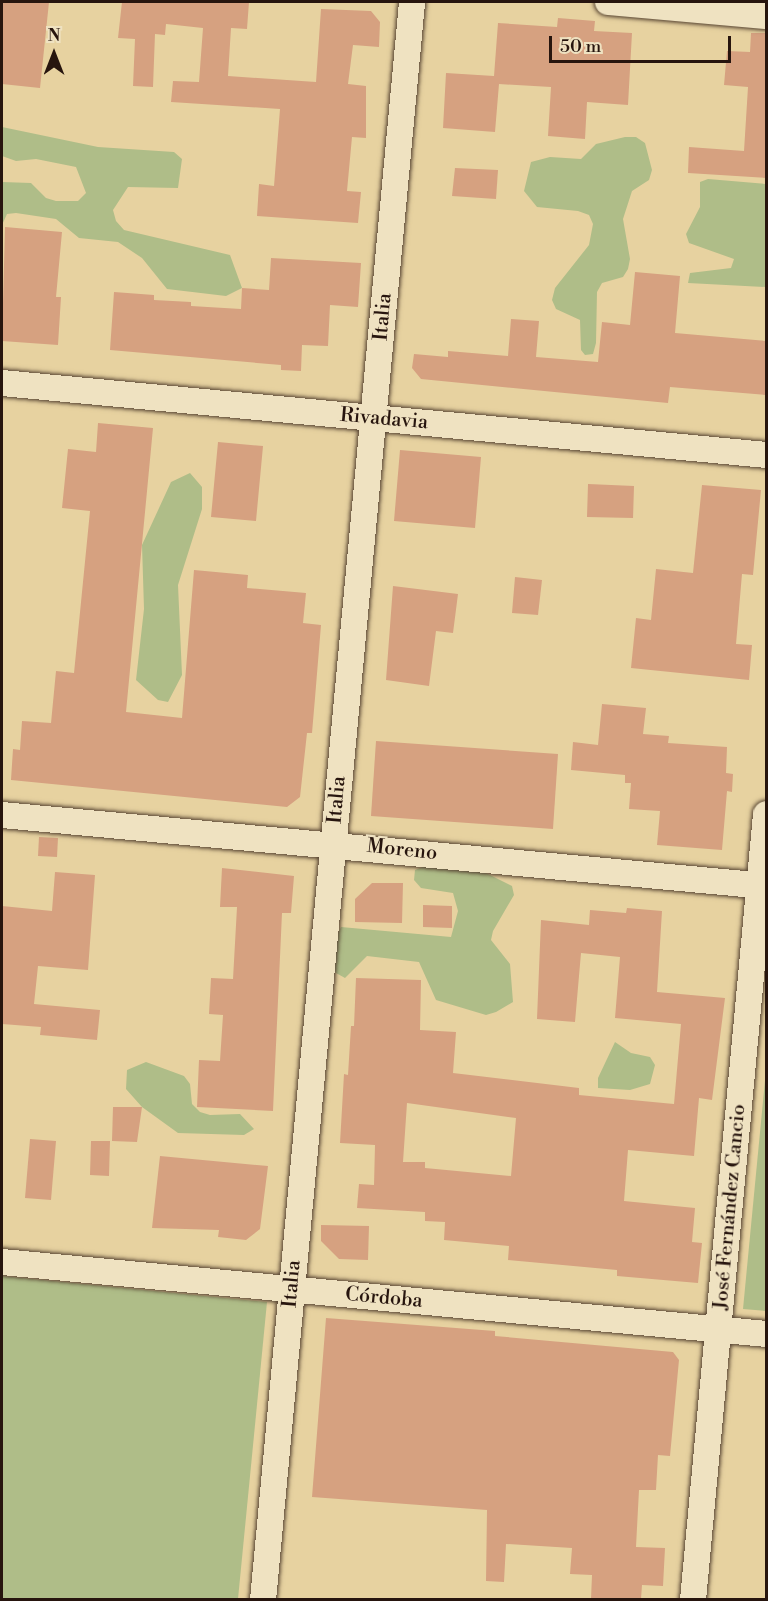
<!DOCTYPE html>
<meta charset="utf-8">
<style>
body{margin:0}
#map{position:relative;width:768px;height:1601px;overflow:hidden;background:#e7d2a0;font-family:"Libre Bodoni",serif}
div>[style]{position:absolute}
.green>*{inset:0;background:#afbd88}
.building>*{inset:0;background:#d6a180}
.roads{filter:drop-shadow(0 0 2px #574432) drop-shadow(0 0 2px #574432)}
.street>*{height:26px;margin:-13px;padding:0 13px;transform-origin:13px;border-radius:13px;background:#efe2c1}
span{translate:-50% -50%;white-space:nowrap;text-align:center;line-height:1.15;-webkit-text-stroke:4.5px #efe2c1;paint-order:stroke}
.street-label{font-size:20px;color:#27150e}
.frame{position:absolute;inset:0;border:3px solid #27150e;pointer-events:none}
.north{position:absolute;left:24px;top:24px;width:60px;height:60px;-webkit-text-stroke:4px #efe2c1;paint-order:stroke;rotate:0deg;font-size:16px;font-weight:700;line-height:24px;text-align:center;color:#27150e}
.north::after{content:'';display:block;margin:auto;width:21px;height:27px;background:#27150e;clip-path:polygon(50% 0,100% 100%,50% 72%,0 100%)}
.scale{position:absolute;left:549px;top:36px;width:182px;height:27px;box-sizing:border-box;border:3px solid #27150e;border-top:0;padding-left:8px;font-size:18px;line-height:21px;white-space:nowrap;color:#27150e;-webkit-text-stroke:4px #efe2c1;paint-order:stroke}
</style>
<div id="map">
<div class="green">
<i style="clip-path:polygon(2px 127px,98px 147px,174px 152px,182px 159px,178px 188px,128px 187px,113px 210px,116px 221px,124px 230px,230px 255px,242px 288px,226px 296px,167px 289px,142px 258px,118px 242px,79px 238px,56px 219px,16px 213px,7px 214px,2px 225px,2px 182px,31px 183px,46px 198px,56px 201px,78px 201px,86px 193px,76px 167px,36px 159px,16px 161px,2px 156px)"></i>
<i style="clip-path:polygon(625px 137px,636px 137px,645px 143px,652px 170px,649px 180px,632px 191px,623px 219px,630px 259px,628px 269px,623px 277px,602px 283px,597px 292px,596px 343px,593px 354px,585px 355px,581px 350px,580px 320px,556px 309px,552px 300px,555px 288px,589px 245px,593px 224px,589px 215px,578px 211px,537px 207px,524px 191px,531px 162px,550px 157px,581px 159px,596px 144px)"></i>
<i style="clip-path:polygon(708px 179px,766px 184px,766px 287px,688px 283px,690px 273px,731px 268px,734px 259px,689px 243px,686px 234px,700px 207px,700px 182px)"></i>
<i style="clip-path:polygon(190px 473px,202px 487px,202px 509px,178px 585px,182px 675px,168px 702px,158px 700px,136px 680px,144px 609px,142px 545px,171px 482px)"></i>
<i style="clip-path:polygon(425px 866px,476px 868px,512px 886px,514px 895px,493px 931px,491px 940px,510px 964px,513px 1002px,496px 1012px,486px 1015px,436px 1000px,419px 962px,367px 956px,345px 978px,336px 973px,331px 964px,332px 945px,341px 927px,451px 937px,458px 911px,453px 893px,421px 888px,414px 880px,415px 870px)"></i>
<i style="clip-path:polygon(615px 1042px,631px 1053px,650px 1057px,655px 1065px,650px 1084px,630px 1090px,598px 1088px,598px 1078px)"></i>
<i style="clip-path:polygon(146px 1062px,184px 1076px,190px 1084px,192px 1104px,200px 1112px,210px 1115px,240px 1114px,254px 1129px,244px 1135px,178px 1133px,142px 1107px,126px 1089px,127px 1070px)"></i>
<i style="clip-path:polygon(766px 1070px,766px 1311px,743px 1309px)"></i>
<i style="clip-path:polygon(2px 1276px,267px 1302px,238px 1599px,2px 1599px)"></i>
</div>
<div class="building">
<i style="clip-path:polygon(2px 2px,49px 2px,40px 88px,2px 84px)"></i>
<i style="clip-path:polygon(122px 2px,249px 2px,247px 29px,231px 28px,228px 76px,316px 82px,321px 9px,371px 11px,380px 22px,379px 47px,353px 45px,348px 84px,366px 86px,366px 138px,352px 137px,347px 191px,361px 192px,358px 223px,257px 216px,259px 184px,274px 186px,280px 109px,171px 102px,173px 81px,199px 82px,203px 28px,166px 24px,165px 35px,155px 34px,153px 87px,133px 86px,135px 39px,118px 38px)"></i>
<i style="clip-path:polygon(558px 18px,595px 21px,594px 31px,632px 33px,628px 105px,587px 102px,585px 139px,548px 136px,551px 87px,499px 84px,495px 132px,443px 128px,446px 73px,494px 76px,498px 23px,557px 27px)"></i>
<i style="clip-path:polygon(751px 33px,766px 33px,766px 178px,688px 173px,689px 147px,744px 151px,748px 87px,724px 85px,727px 51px,750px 52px)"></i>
<i style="clip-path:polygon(455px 168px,498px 170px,496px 199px,452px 196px)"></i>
<i style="clip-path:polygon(5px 227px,62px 232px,56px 297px,61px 297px,58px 345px,2px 341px)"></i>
<i style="clip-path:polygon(271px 258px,361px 263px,358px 307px,330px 305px,328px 346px,302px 345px,301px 371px,281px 370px,281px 365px,110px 350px,114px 292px,154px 295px,154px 300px,191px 302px,191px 306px,241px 309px,242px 288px,269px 290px)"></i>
<i style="clip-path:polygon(635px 272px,680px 276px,675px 333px,766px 341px,766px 395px,670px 387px,668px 403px,421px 379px,412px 368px,414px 354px,448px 357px,448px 351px,508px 356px,511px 319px,539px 321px,536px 357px,598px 362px,602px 322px,630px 325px)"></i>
<i style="clip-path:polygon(98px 423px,153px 428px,126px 712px,182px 718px,194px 570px,248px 575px,247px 588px,306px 593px,303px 623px,321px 625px,315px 698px,312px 733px,307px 733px,300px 797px,287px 807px,11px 780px,13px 749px,20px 750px,22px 721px,51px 723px,56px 671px,74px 673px,90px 511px,62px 508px,68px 449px,96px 452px)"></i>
<i style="clip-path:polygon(218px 442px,263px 446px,256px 521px,211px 517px)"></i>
<i style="clip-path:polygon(400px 450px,481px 457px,475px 528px,394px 521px)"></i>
<i style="clip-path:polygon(588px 484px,634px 486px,633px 518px,587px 517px)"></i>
<i style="clip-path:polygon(702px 485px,761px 490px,753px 575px,742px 574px,736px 644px,752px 645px,749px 680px,631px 668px,636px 618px,651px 620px,656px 569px,693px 573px)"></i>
<i style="clip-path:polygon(515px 577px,542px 580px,538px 615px,512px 613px)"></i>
<i style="clip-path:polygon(393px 586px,458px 594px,453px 633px,436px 631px,429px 686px,386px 680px)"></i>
<i style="clip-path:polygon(602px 704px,646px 708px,643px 734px,669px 736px,668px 743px,727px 747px,726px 773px,733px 774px,732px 792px,727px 791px,722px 850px,657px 845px,660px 811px,629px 809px,631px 783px,625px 783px,625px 775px,571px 770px,573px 742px,598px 745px)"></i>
<i style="clip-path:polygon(376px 741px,558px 754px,553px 829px,371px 816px)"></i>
<i style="clip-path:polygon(39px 837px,58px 838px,57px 857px,38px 856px)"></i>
<i style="clip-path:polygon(222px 868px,294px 876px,291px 913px,282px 913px,273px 1111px,197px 1107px,199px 1060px,220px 1061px,223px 1015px,209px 1014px,211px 978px,233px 979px,237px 907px,220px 907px)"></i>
<i style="clip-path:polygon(55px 872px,95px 875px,88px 970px,38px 966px,34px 1004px,100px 1010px,97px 1040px,40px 1035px,41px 1027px,2px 1024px,2px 906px,52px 911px)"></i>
<i style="clip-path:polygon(372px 883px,403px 883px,402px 923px,355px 922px,355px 899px)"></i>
<i style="clip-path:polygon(423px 905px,452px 906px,452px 928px,423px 927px)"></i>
<i style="clip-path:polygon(evenodd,627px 908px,662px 911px,657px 992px,725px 998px,712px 1100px,699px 1098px,694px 1156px,628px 1150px,624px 1201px,695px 1208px,692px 1242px,702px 1243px,698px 1283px,617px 1276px,617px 1270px,508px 1260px,509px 1246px,444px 1240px,445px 1222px,425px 1221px,425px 1212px,357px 1208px,359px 1184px,374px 1185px,375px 1145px,340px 1143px,344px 1074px,348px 1075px,351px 1026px,354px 1026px,356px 978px,421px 980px,420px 1030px,456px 1032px,453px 1073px,579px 1088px,579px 1095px,674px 1104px,681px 1024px,615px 1018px,620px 957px,581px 953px,575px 1022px,537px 1019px,541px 920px,589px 925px,590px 910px,626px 913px,627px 908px,407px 1103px,516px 1118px,511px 1176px,425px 1168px,425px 1162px,403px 1162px,407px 1103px)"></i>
<i style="clip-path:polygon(113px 1107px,142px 1107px,137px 1142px,112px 1141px)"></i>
<i style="clip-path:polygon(30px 1139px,56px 1141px,51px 1200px,25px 1198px)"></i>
<i style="clip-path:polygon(91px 1141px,110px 1141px,109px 1176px,90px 1175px)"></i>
<i style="clip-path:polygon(160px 1156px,268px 1166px,260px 1229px,246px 1240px,218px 1237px,219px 1230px,152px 1228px)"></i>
<i style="clip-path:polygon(321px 1225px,369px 1226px,368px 1260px,339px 1259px,321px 1241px)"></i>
<i style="clip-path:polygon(326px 1318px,495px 1331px,495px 1336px,673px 1352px,679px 1360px,670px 1456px,658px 1455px,656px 1490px,639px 1490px,636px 1547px,665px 1548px,663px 1586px,642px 1585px,641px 1599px,591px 1599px,592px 1575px,570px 1574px,572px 1548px,506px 1544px,504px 1582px,486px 1581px,487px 1510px,312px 1497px)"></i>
</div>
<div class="roads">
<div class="street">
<i style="left:608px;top:2px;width:159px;rotate:5.1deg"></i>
<i style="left:2px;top:383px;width:767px;rotate:5.38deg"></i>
<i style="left:2px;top:815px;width:767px;rotate:5.31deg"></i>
<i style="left:2px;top:1262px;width:767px;rotate:5.38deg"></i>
<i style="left:263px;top:1600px;width:1605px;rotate:-84.67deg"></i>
<i style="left:693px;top:1600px;width:789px;rotate:-84.69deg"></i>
</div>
</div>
<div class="street-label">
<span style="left:383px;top:317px;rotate:-85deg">Italia</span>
<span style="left:384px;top:419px;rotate:5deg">Rivadavia</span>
<span style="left:337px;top:800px;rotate:-85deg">Italia</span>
<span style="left:402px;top:850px;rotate:6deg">Moreno</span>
<span style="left:730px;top:1207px;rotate:-85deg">José Fernández Cancio</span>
<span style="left:292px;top:1284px;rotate:-85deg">Italia</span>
<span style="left:384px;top:1298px;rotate:5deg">Córdoba</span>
</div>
<div class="frame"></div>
<div class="north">N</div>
<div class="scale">50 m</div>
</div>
